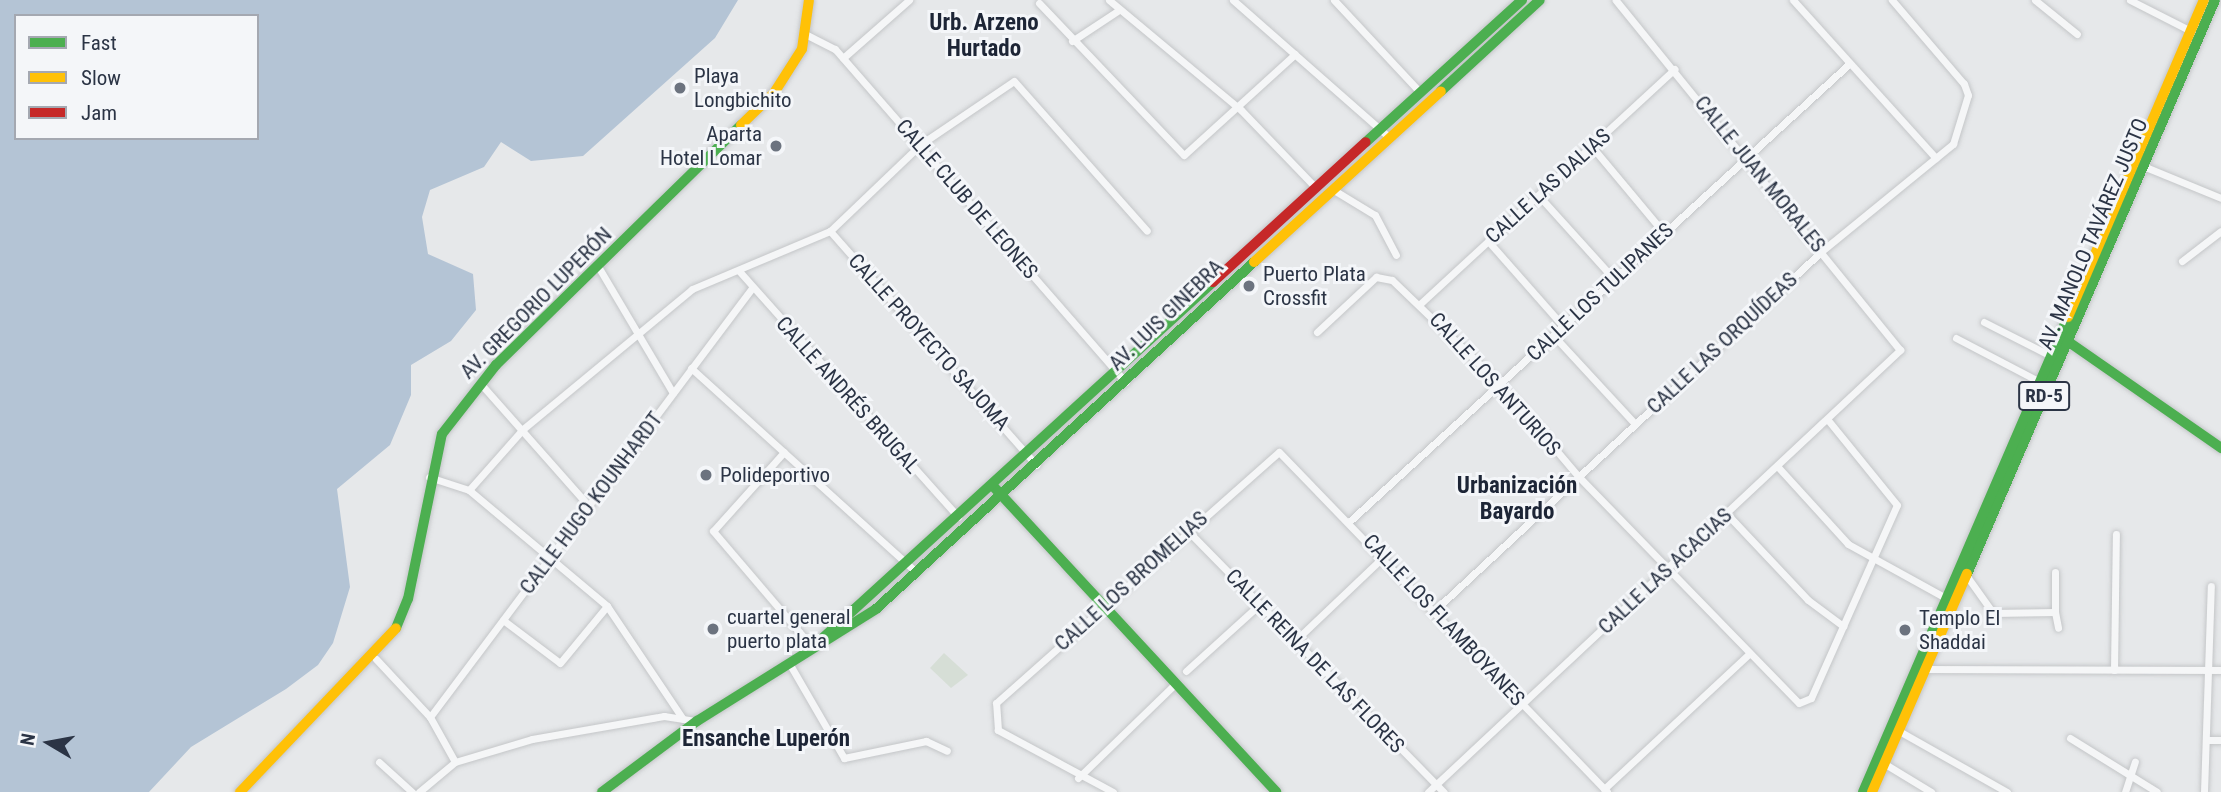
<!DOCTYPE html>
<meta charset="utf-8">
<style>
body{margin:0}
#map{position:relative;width:2221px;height:792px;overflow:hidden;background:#e6e8ea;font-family:"Roboto Condensed",sans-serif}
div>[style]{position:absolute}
.green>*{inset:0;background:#d6ded6}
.water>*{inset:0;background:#b4c4d5}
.roads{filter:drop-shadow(0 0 2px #c4c6c8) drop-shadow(0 0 2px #c4c6c8)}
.street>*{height:7px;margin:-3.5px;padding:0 3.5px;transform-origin:3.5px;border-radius:3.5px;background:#f5f6f7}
.fast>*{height:10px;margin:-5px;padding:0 5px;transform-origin:5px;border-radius:5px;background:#4caf50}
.slow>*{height:10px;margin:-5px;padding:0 5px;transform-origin:5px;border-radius:5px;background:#ffc107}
.jam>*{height:10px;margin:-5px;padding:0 5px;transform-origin:5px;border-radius:5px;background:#c62828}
.dots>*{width:19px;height:19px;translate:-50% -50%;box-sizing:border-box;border:4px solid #f4f6f9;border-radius:50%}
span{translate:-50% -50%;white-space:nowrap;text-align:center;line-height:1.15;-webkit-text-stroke:6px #f4f6f9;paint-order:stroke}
.shield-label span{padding:2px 5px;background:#f4f6f9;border:2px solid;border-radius:5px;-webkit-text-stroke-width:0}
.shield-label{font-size:19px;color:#2b3445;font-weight:700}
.poi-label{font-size:21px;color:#2b3445}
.left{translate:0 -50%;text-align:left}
.right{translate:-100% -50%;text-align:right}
.street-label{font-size:21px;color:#2b3445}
.neighbourhood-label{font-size:23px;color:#1d2536;font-weight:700}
.legend{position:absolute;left:14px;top:14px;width:245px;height:126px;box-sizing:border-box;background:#f4f6f9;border:2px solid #a4a8b1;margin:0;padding:9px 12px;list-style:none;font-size:21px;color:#2b3445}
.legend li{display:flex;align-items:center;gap:14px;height:35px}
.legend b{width:35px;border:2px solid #a4a8b1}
.north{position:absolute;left:14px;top:708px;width:70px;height:70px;-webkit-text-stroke:5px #f4f6f9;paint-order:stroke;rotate:280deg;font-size:19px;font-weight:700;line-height:28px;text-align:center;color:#2b3445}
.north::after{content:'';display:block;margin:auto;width:24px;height:32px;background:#2b3445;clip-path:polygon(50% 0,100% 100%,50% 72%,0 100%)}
</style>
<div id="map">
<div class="green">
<i style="clip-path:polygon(944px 653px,968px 675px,951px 688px,930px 668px)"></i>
</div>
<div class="water">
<i style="clip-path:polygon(evenodd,0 0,738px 0,715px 38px,583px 156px,531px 161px,501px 142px,484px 167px,430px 190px,422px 217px,428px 254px,473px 274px,476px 310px,451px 341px,411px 365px,411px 395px,390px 445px,337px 489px,350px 587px,333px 643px,318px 665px,286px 689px,191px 747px,149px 792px,0 792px,0 0,16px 16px,257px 16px,257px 138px,16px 138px,16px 16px)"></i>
</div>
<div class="roads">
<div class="street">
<i style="left:1109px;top:0;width:172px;rotate:39.8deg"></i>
<i style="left:1241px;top:110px;width:107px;rotate:46.1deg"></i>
<i style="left:1233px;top:0;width:208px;rotate:41.3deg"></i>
<i style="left:1334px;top:0;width:125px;rotate:47deg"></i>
<i style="left:1793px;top:0;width:213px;rotate:47.9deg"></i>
<i style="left:2035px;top:0;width:54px;rotate:39deg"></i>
<i style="left:2130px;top:0;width:68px;rotate:26.9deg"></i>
<i style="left:1039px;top:3px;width:210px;rotate:46.4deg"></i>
<i style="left:1184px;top:155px;width:150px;rotate:-42.3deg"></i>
<i style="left:807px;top:35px;width:31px;rotate:27deg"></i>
<i style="left:835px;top:49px;width:442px;rotate:48.9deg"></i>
<i style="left:1072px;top:41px;width:56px;rotate:-33.4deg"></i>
<i style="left:843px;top:58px;width:88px;rotate:-41.3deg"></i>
<i style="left:1593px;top:148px;width:111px;rotate:50.1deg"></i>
<i style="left:2143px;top:166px;width:84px;rotate:22.3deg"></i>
<i style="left:1332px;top:189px;width:50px;rotate:31.2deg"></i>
<i style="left:1375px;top:215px;width:45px;rotate:62.3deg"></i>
<i style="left:1539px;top:196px;width:112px;rotate:47.9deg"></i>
<i style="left:830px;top:231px;width:312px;rotate:48.6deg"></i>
<i style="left:1488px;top:241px;width:113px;rotate:48.6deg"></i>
<i style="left:2182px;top:261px;width:49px;rotate:-37.6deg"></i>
<i style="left:599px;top:268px;width:145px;rotate:59.4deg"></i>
<i style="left:740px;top:272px;width:328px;rotate:48.3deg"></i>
<i style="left:1421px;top:303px;width:345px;rotate:-42.7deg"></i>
<i style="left:1984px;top:322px;width:75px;rotate:26.9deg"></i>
<i style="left:1317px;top:332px;width:81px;rotate:-43deg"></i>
<i style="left:1376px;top:277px;width:16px;rotate:11deg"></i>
<i style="left:1392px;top:280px;width:150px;rotate:43.9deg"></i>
<i style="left:1500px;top:384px;width:122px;rotate:49.7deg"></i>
<i style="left:1579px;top:477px;width:315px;rotate:45.8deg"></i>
<i style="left:1799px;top:703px;width:13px;rotate:-23deg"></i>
<i style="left:1811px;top:698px;width:211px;rotate:-66deg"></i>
<i style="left:1897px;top:505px;width:109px;rotate:-129.1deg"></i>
<i style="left:1553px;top:335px;width:121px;rotate:47.3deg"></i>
<i style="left:1956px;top:338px;width:95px;rotate:27.6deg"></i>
<i style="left:691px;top:368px;width:304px;rotate:42.2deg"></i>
<i style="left:480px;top:383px;width:164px;rotate:48.5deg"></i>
<i style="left:784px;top:452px;width:106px;rotate:131.9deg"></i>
<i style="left:713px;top:531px;width:154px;rotate:49.5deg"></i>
<i style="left:1778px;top:467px;width:104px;rotate:47.7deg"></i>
<i style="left:1848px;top:544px;width:112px;rotate:28.9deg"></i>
<i style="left:429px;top:477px;width:42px;rotate:18deg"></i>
<i style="left:469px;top:490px;width:180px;rotate:40deg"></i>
<i style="left:607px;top:606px;width:136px;rotate:56.1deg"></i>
<i style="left:469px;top:490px;width:81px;rotate:-48.5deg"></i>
<i style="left:523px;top:429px;width:219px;rotate:-39.6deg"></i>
<i style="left:692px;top:289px;width:150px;rotate:-22.8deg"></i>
<i style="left:830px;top:231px;width:126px;rotate:-43.7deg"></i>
<i style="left:921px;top:144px;width:112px;rotate:-34.1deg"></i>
<i style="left:1014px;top:81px;width:200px;rotate:48.4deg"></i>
<i style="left:1727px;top:514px;width:118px;rotate:46.7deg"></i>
<i style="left:1808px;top:600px;width:44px;rotate:36.6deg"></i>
<i style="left:1351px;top:520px;width:675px;rotate:-42.48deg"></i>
<i style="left:1187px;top:530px;width:367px;rotate:45.6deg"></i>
<i style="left:1966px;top:575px;width:47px;rotate:54.6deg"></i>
<i style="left:1993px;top:613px;width:62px;rotate:-0.9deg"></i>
<i style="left:2055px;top:612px;width:40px;rotate:-90deg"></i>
<i style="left:1435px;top:610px;width:529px;rotate:-42.86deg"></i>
<i style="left:1823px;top:250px;width:168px;rotate:-39.2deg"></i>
<i style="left:1953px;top:144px;width:51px;rotate:-73deg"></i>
<i style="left:1968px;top:95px;width:12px;rotate:-110deg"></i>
<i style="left:1964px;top:84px;width:111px;rotate:-130.6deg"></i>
<i style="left:2055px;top:612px;width:16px;rotate:79deg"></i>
<i style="left:503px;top:620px;width:71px;rotate:37deg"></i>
<i style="left:560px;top:663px;width:74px;rotate:-50.5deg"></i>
<i style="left:1298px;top:638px;width:119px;rotate:-43.6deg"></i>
<i style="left:376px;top:659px;width:79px;rotate:47deg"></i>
<i style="left:430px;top:717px;width:51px;rotate:60.9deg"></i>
<i style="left:789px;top:663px;width:110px;rotate:59.9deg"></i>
<i style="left:844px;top:758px;width:84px;rotate:-11.7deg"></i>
<i style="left:926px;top:741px;width:23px;rotate:25deg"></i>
<i style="left:1926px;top:669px;width:295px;rotate:0.2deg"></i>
<i style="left:2114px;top:670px;width:136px;rotate:-89.2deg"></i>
<i style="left:1186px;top:671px;width:100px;rotate:-42.2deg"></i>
<i style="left:430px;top:717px;width:536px;rotate:-53.11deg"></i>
<i style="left:1899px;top:731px;width:124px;rotate:29.5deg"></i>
<i style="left:2070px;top:738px;width:102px;rotate:31.8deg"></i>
<i style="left:2208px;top:740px;width:13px"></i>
<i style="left:379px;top:762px;width:45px;rotate:42.3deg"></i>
<i style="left:1885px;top:764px;width:54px;rotate:31.3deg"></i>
<i style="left:1078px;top:778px;width:134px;rotate:-44.1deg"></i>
<i style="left:1604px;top:789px;width:198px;rotate:-43deg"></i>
<i style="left:419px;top:792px;width:47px;rotate:-39.8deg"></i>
<i style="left:455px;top:762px;width:80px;rotate:-16.6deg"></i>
<i style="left:532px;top:739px;width:134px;rotate:-9.9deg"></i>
<i style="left:664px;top:716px;width:33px;rotate:9deg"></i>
<i style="left:1113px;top:792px;width:131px;rotate:-151.7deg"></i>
<i style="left:998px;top:730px;width:27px;rotate:-94deg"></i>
<i style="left:996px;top:703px;width:378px;rotate:-41.6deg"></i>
<i style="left:1279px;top:452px;width:472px;rotate:46deg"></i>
<i style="left:1428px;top:792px;width:647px;rotate:-43.12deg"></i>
<i style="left:1900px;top:350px;width:451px;rotate:-129.1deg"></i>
<i style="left:2125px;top:792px;width:32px;rotate:-72deg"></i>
<i style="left:2204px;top:792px;width:206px;rotate:-88.1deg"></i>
</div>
<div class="fast">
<i style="left:1441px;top:91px;width:134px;rotate:-42.6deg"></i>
<i style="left:1366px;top:142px;width:211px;rotate:-42.3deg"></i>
<i style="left:2063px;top:338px;width:193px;rotate:34.8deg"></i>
<i style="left:993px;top:486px;width:417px;rotate:47.2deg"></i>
<i style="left:1967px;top:574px;width:625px;rotate:-66.63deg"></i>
<i style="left:396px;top:628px;width:31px;rotate:-68deg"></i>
<i style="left:408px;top:599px;width:168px;rotate:-78.4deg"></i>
<i style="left:442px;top:434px;width:88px;rotate:-52deg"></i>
<i style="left:496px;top:365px;width:343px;rotate:-44.4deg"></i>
<i style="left:814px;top:646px;width:540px;rotate:-42.37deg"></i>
<i style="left:602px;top:792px;width:119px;rotate:-36.8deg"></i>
<i style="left:697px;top:721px;width:211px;rotate:-32deg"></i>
<i style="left:876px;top:609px;width:513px;rotate:-42.55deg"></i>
<i style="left:1863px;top:792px;width:517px;rotate:-66.66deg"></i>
</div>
<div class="slow">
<i style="left:741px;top:125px;width:46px;rotate:-44.1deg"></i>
<i style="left:774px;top:93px;width:52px;rotate:-57.5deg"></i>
<i style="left:802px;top:49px;width:49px;rotate:-81.9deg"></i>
<i style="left:1254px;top:262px;width:253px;rotate:-42.4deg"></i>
<i style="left:2068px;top:317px;width:345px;rotate:-66.8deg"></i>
<i style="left:240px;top:792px;width:226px;rotate:-46.4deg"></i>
<i style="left:1872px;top:792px;width:238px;rotate:-66.5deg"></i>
</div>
<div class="jam">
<i style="left:1213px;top:282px;width:207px;rotate:-42.5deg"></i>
</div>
</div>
<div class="dots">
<i style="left:680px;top:88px;background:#6c737f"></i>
<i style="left:776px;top:146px;background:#6c737f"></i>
<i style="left:1249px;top:286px;background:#6c737f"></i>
<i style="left:706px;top:475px;background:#6c737f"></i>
<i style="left:713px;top:629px;background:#6c737f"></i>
<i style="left:1905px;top:630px;background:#6c737f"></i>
</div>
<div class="shield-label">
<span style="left:2044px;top:396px">RD-5</span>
</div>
<div class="poi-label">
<span class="left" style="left:694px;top:88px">Playa<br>Longbichito</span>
<span class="right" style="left:762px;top:146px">Aparta<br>Hotel Lomar</span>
<span class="left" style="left:1263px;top:286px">Puerto Plata<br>Crossfit</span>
<span class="left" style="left:720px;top:475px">Polideportivo</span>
<span class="left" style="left:727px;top:629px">cuartel general<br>puerto plata</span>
<span class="left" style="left:1919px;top:630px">Templo El<br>Shaddai</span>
</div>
<div class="street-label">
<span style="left:1760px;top:174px;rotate:51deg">CALLE JUAN MORALES</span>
<span style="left:1548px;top:186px;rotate:-42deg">CALLE LAS DALIAS</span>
<span style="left:967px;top:199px;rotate:49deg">CALLE CLUB DE LEONES</span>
<span style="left:2093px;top:234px;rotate:-67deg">AV. MANOLO TAVÁREZ JUSTO</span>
<span style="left:1600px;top:292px;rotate:-43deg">CALLE LOS TULIPANES</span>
<span style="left:536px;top:303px;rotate:-45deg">AV. GREGORIO LUPERÓN</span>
<span style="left:1166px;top:315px;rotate:-44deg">AV. LUIS GINEBRA</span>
<span style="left:929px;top:342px;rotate:48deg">CALLE PROYECTO SAJOMA</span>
<span style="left:1722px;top:343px;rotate:-43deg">CALLE LAS ORQUÍDEAS</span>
<span style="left:1495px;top:384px;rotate:48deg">CALLE LOS ANTURIOS</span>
<span style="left:848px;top:395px;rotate:48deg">CALLE ANDRÉS BRUGAL</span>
<span style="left:591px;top:503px;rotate:-53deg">CALLE HUGO KOUNHARDT</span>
<span style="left:1665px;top:571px;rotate:-43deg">CALLE LAS ACACIAS</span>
<span style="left:1131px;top:581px;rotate:-42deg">CALLE LOS BROMELIAS</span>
<span style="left:1444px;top:620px;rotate:47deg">CALLE LOS FLAMBOYANES</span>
<span style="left:1315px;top:661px;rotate:46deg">CALLE REINA DE LAS FLORES</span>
</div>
<div class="neighbourhood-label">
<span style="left:984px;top:36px">Urb. Arzeno<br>Hurtado</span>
<span style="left:1517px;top:499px">Urbanización<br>Bayardo</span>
<span style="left:766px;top:739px">Ensanche Luperón</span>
</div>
<ul class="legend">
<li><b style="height:9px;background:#4caf50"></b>Fast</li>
<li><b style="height:9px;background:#ffc107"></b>Slow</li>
<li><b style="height:9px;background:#c62828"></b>Jam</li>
</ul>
<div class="north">N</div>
</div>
